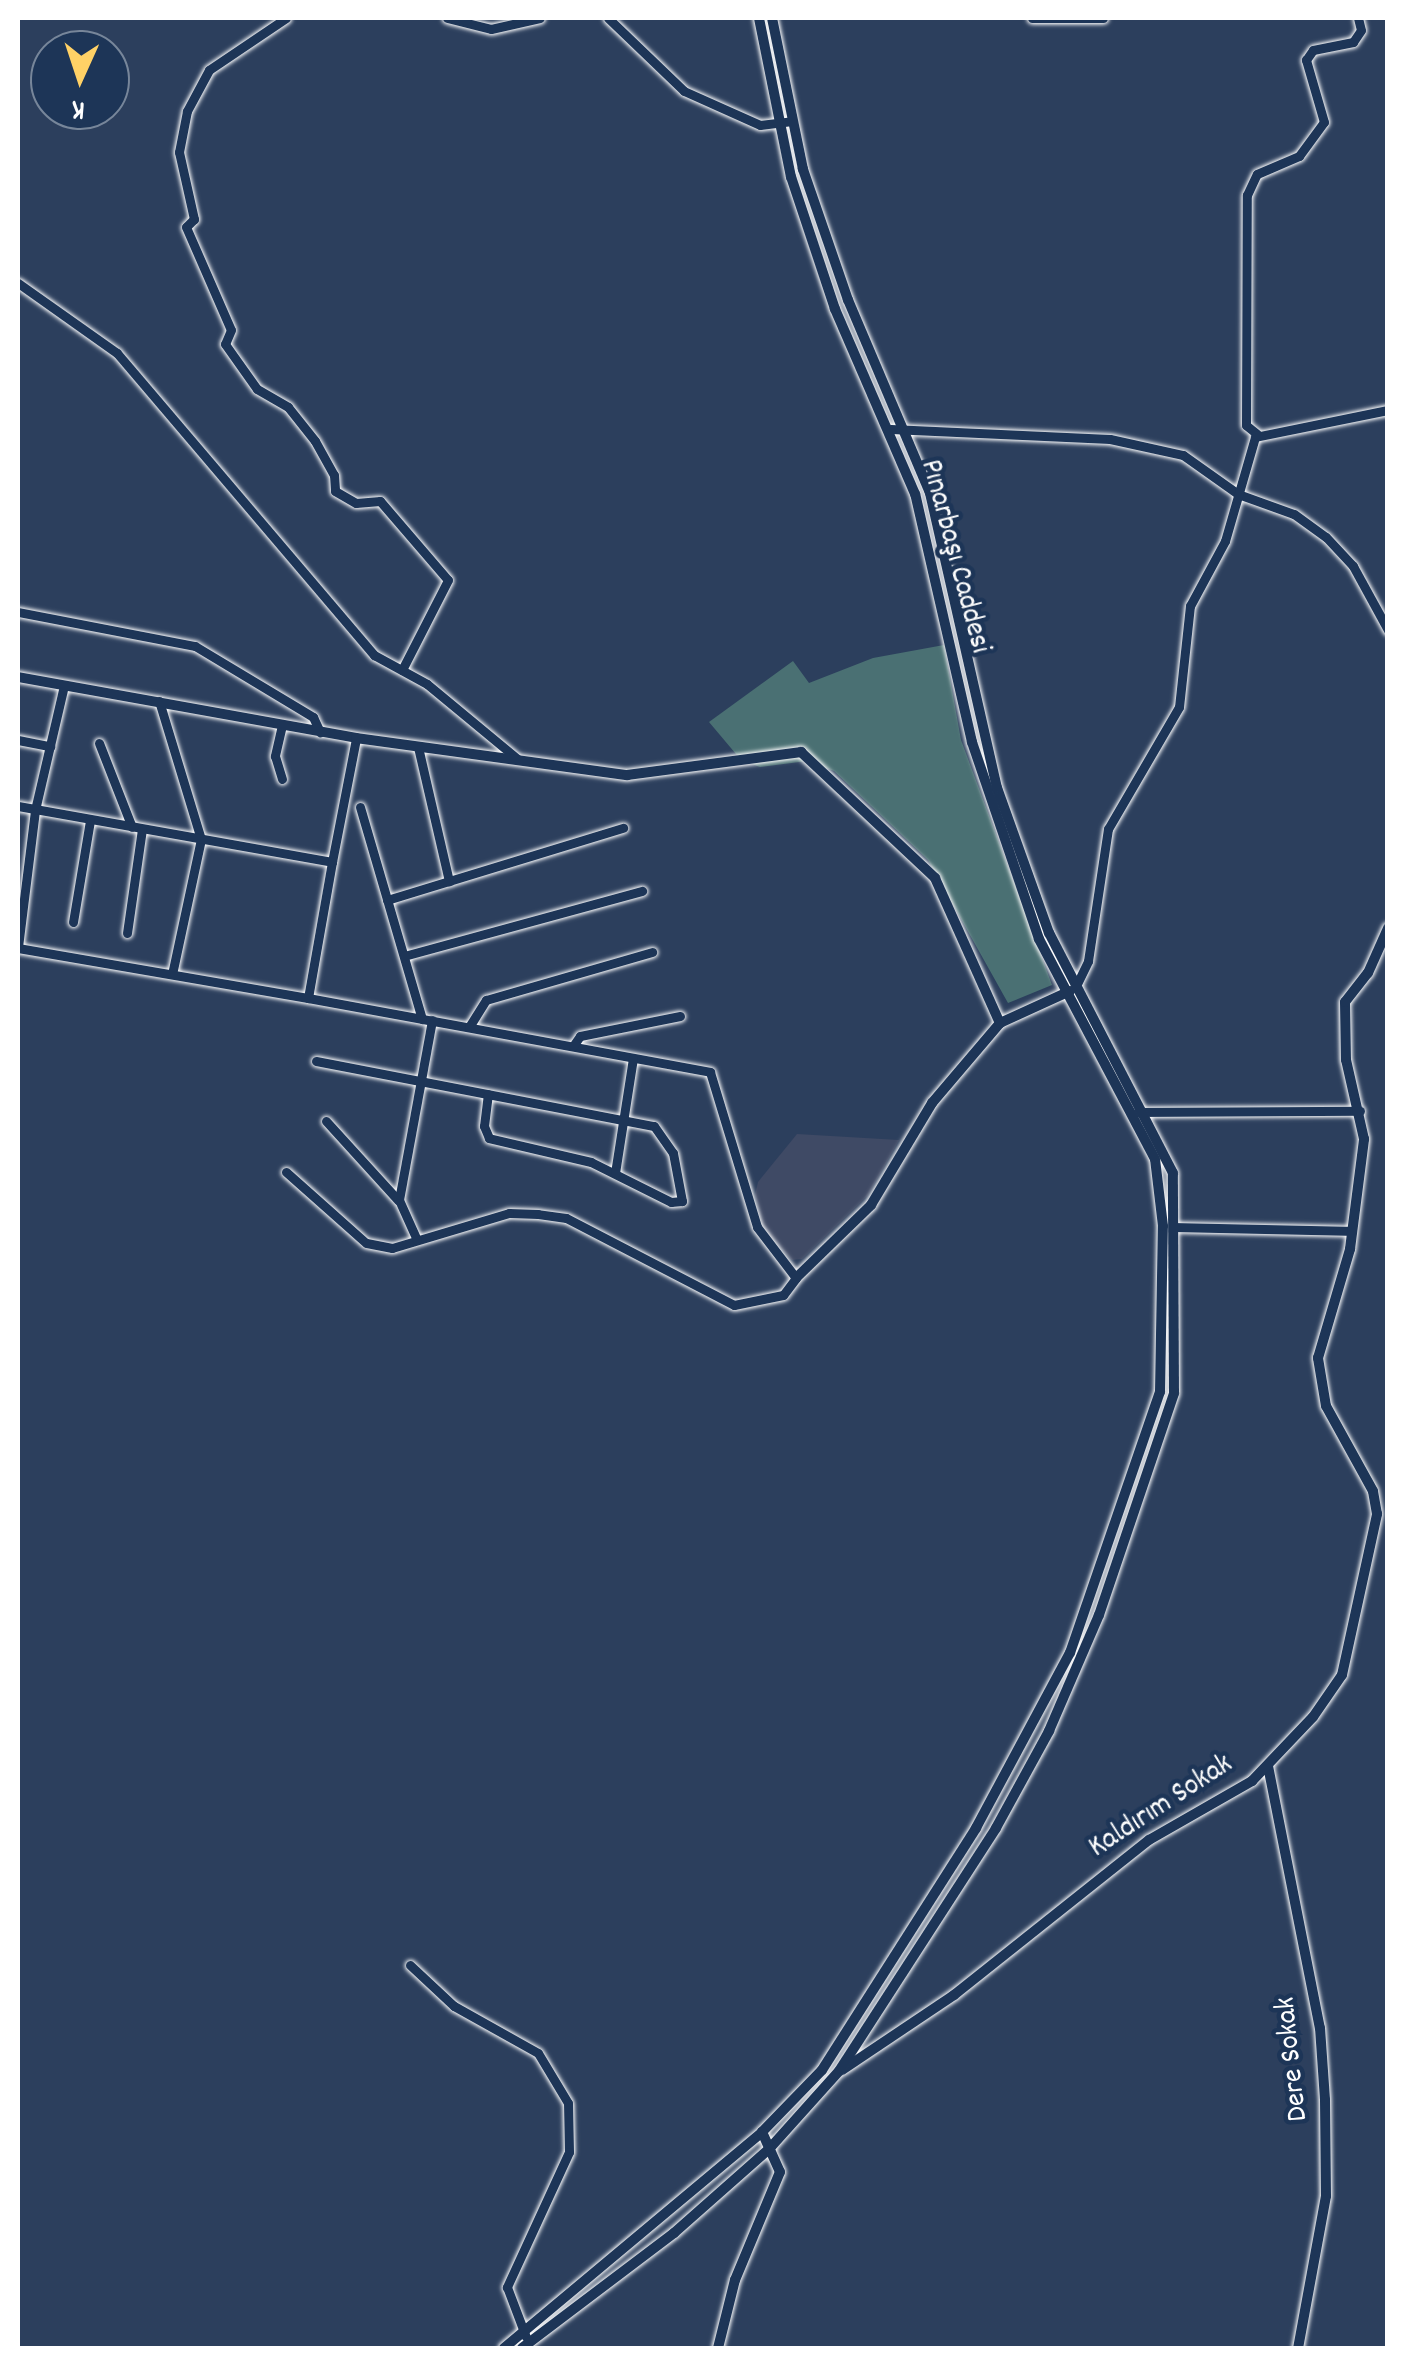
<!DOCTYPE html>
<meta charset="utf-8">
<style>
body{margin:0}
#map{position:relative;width:1405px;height:2366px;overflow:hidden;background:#2c3f5d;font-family:Dekko,sans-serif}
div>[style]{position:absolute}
.built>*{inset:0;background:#3f4a65}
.green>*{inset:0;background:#4a7073}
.roads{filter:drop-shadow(0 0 2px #fff) drop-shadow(0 0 2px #fff)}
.minor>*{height:9px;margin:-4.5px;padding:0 4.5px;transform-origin:4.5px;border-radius:4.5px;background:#1d3557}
.tertiary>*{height:10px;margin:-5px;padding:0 5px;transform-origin:5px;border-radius:5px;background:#1d3557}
span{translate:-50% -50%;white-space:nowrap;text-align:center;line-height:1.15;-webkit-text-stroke:9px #1d3557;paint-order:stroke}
.street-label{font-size:30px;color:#fff}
.frame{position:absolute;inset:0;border:20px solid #fff;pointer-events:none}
.north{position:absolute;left:30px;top:30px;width:100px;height:100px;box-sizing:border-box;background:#1d3557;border:2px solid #77869a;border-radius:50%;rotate:183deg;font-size:28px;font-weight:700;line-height:40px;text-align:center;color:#fff}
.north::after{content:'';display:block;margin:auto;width:35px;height:45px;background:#ffd166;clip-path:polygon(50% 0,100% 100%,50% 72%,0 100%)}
</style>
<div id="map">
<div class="built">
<i style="clip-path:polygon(797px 1134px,899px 1140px,868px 1195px,802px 1259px,792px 1260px,763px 1229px,755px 1195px,758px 1182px)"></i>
</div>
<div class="green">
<i style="clip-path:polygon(944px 645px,961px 740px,1052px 985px,1008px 1003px,928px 860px,834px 771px,807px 761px,760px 767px,741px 760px,709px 722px,793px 661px,809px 683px,873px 658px)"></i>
</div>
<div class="roads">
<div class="minor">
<i style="left:286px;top:18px;width:93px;rotate:146deg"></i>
<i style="left:209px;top:70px;width:47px;rotate:118.2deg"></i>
<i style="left:187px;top:111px;width:42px;rotate:101deg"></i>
<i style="left:179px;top:152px;width:69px;rotate:77.4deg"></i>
<i style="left:194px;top:219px;width:11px;rotate:135deg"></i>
<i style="left:186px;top:227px;width:112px;rotate:66.4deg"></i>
<i style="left:231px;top:330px;width:15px;rotate:113deg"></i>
<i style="left:225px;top:344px;width:55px;rotate:54.6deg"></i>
<i style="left:257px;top:389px;width:36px;rotate:30deg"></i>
<i style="left:288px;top:407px;width:43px;rotate:51.5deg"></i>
<i style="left:315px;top:441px;width:39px;rotate:61deg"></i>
<i style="left:334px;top:475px;width:16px;rotate:86deg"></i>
<i style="left:335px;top:491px;width:24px;rotate:30deg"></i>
<i style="left:356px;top:503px;width:24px;rotate:-5deg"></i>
<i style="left:380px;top:501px;width:104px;rotate:49.3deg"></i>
<i style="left:448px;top:580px;width:101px;rotate:117.1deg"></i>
<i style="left:447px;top:18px;width:45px;rotate:14deg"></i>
<i style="left:491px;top:29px;width:50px;rotate:-12.7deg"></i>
<i style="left:608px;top:18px;width:105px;rotate:43.8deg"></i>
<i style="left:684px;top:91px;width:83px;rotate:24.1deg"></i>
<i style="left:760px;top:125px;width:32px;rotate:-7deg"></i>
<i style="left:1032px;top:18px;width:71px"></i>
<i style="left:18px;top:283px;width:121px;rotate:35.3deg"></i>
<i style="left:117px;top:353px;width:397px;rotate:49.6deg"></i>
<i style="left:374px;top:655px;width:60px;rotate:28.7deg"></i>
<i style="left:427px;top:684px;width:119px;rotate:39.6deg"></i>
<i style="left:891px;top:429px;width:219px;rotate:2.6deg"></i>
<i style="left:1110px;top:439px;width:75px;rotate:12.4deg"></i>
<i style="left:1183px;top:455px;width:67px;rotate:35.3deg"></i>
<i style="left:1238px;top:494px;width:59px;rotate:19.7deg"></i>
<i style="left:1294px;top:514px;width:39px;rotate:36deg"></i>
<i style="left:1326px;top:537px;width:40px;rotate:47deg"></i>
<i style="left:1353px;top:566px;width:73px;rotate:61.3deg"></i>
<i style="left:1257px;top:434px;width:14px;rotate:-141deg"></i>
<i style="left:1246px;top:425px;width:230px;rotate:-89.8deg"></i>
<i style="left:1247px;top:195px;width:23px;rotate:-65deg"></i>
<i style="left:1257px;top:174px;width:46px;rotate:-23.2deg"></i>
<i style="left:1299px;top:156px;width:42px;rotate:-53.7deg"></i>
<i style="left:1324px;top:122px;width:65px;rotate:-106.2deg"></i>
<i style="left:1306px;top:60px;width:12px;rotate:-55deg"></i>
<i style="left:1313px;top:50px;width:41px;rotate:-11.3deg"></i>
<i style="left:1353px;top:42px;width:14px;rotate:-56deg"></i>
<i style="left:1361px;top:30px;width:12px;rotate:-104deg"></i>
<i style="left:18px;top:612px;width:180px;rotate:10.9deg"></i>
<i style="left:195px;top:646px;width:138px;rotate:31deg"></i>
<i style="left:313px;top:717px;width:17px;rotate:65deg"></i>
<i style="left:159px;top:701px;width:144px;rotate:73.1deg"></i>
<i style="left:201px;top:839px;width:138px;rotate:102.1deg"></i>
<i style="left:282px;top:725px;width:32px;rotate:103deg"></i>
<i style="left:275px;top:756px;width:24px;rotate:73deg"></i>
<i style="left:18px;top:740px;width:33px;rotate:11deg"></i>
<i style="left:99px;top:743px;width:90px;rotate:68.6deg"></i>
<i style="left:418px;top:747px;width:138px;rotate:77deg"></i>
<i style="left:18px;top:806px;width:319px;rotate:10.1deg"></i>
<i style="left:332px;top:862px;width:138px;rotate:100deg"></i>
<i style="left:308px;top:998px;width:409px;rotate:10.4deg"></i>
<i style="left:710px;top:1072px;width:162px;rotate:73.1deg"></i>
<i style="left:757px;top:1227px;width:64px;rotate:52.6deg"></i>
<i style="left:796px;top:1278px;width:21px;rotate:127deg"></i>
<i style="left:783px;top:1295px;width:50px;rotate:168.5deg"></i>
<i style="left:734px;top:1305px;width:189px;rotate:-152.6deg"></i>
<i style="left:566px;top:1218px;width:28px;rotate:-172deg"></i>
<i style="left:538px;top:1214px;width:29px;rotate:-178deg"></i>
<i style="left:509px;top:1213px;width:122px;rotate:163.3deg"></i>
<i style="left:392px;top:1248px;width:26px;rotate:-169deg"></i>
<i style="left:366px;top:1243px;width:107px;rotate:-138.4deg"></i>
<i style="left:360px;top:807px;width:221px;rotate:73.7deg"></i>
<i style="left:332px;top:862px;width:126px;rotate:-79deg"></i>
<i style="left:387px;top:900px;width:247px;rotate:-17deg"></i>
<i style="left:73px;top:922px;width:103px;rotate:-80.5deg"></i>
<i style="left:127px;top:933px;width:105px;rotate:-81.8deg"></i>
<i style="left:18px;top:947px;width:138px;rotate:-82.9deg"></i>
<i style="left:35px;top:810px;width:128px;rotate:-76.9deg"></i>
<i style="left:18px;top:948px;width:294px;rotate:9.8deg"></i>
<i style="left:404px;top:956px;width:247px;rotate:-15.3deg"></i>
<i style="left:1075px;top:988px;width:30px;rotate:-64deg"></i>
<i style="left:1088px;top:961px;width:134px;rotate:-81.4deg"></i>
<i style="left:1108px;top:829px;width:141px;rotate:-59.8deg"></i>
<i style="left:1179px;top:707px;width:102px;rotate:-83.8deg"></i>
<i style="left:1190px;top:606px;width:74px;rotate:-61.7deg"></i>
<i style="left:1225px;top:541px;width:108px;rotate:-73.9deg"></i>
<i style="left:1255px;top:437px;width:136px;rotate:-11.5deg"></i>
<i style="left:469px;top:1027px;width:32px;rotate:-58deg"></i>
<i style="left:486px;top:1000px;width:173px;rotate:-16.1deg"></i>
<i style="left:573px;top:1046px;width:12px;rotate:-55deg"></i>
<i style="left:580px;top:1036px;width:102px;rotate:-11.3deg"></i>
<i style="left:316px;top:1061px;width:344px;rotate:10.9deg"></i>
<i style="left:654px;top:1126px;width:33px;rotate:55deg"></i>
<i style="left:673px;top:1153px;width:49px;rotate:79.4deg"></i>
<i style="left:682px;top:1201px;width:11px;rotate:175deg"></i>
<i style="left:671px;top:1202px;width:89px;rotate:-153.4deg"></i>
<i style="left:591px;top:1162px;width:105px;rotate:-166.8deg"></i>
<i style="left:489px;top:1138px;width:13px;rotate:-113deg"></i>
<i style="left:484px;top:1126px;width:32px;rotate:-83deg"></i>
<i style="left:1138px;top:1112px;width:222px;rotate:-0.3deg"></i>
<i style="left:326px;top:1121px;width:107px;rotate:47.7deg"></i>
<i style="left:615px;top:1173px;width:116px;rotate:-81.1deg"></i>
<i style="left:1177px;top:1227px;width:175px;rotate:1.3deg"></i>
<i style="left:417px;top:1240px;width:44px;rotate:-114.2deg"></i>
<i style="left:399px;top:1200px;width:183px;rotate:-79.6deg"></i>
<i style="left:410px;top:1965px;width:60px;rotate:43deg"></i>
<i style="left:454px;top:2006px;width:96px;rotate:29.2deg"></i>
<i style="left:538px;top:2053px;width:58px;rotate:59deg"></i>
<i style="left:568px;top:2103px;width:49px;rotate:88.8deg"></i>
<i style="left:569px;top:2152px;width:149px;rotate:114.7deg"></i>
<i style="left:507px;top:2287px;width:53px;rotate:69.2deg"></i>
</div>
<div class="tertiary">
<i style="left:18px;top:677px;width:343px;rotate:10.2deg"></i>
<i style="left:356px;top:738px;width:274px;rotate:7.8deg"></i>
<i style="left:627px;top:775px;width:176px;rotate:-7.5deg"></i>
<i style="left:801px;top:752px;width:184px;rotate:43.2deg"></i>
<i style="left:935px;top:878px;width:159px;rotate:65.9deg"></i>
<i style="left:796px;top:1278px;width:105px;rotate:-44.2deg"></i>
<i style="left:871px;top:1205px;width:119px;rotate:-59.1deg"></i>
<i style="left:932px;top:1103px;width:105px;rotate:-49.6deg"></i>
<i style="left:1000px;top:1023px;width:77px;rotate:-24.6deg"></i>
<i style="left:1268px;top:1766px;width:267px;rotate:78.8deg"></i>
<i style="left:1320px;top:2028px;width:72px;rotate:86deg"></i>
<i style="left:1325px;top:2100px;width:96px;rotate:89.4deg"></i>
<i style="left:1326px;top:2196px;width:155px;rotate:100.4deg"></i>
<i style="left:842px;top:2070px;width:135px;rotate:-33.8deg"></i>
<i style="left:954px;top:1995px;width:249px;rotate:-38.5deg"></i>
<i style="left:1149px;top:1840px;width:119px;rotate:-29.8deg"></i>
<i style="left:1252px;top:1781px;width:88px;rotate:-46.4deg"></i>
<i style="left:1313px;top:1717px;width:51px;rotate:-55.4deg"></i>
<i style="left:1342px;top:1675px;width:165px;rotate:-77.7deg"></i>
<i style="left:1377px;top:1514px;width:23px;rotate:-100deg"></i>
<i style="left:1373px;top:1491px;width:97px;rotate:-118.9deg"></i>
<i style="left:1326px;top:1406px;width:49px;rotate:-99.5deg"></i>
<i style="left:1318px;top:1358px;width:114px;rotate:-73.6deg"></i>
<i style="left:1350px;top:1249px;width:111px;rotate:-82.7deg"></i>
<i style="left:1364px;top:1139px;width:81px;rotate:-102.8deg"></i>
<i style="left:1346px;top:1060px;width:58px;rotate:-91deg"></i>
<i style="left:1345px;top:1002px;width:37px;rotate:-52deg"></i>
<i style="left:1368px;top:973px;width:49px;rotate:-66deg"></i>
<i style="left:504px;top:2348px;width:336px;rotate:-39.9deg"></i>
<i style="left:762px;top:2132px;width:86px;rotate:-45.9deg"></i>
<i style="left:822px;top:2070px;width:287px;rotate:-57.5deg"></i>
<i style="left:976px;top:1828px;width:199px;rotate:-61.8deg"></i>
<i style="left:1070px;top:1653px;width:276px;rotate:-71deg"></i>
<i style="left:1160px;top:1392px;width:166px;rotate:-89deg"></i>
<i style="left:1163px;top:1226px;width:67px;rotate:-96.8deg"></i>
<i style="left:1155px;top:1159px;width:249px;rotate:-117.8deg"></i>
<i style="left:1039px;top:939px;width:208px;rotate:-108.8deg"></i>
<i style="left:972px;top:742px;width:254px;rotate:-102.9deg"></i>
<i style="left:915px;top:494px;width:202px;rotate:-113.4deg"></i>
<i style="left:835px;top:309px;width:139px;rotate:-108.4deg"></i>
<i style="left:791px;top:177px;width:162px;rotate:-101.4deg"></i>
<i style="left:522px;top:2348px;width:191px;rotate:-37.1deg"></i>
<i style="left:674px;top:2233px;width:128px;rotate:-41.5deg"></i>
<i style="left:770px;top:2148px;width:103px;rotate:-48.1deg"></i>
<i style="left:839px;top:2071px;width:289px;rotate:-57.1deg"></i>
<i style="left:996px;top:1828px;width:111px;rotate:-61.3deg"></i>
<i style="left:1049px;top:1731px;width:126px;rotate:-66.7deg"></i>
<i style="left:1099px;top:1615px;width:234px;rotate:-71.3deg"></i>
<i style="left:1174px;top:1393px;width:220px;rotate:-90.3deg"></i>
<i style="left:1173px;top:1173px;width:270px;rotate:-117.3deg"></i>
<i style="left:1049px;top:933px;width:154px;rotate:-109.7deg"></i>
<i style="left:997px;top:788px;width:303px;rotate:-102.8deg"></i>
<i style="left:930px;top:493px;width:210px;rotate:-113deg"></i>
<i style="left:848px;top:300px;width:139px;rotate:-109deg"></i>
<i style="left:803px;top:169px;width:154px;rotate:-101.6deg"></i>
<i style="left:718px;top:2348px;width:70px;rotate:-76deg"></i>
<i style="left:735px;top:2280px;width:117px;rotate:-67.4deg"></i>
<i style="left:780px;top:2172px;width:44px;rotate:-114.2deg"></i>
</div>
</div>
<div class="street-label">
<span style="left:953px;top:557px;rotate:75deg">Pınarbaşı Caddesi</span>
<span style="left:1162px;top:1808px;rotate:-33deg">Kaldırım Sokak</span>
<span style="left:1294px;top:2059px;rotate:-96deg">Dere Sokak</span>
</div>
<div class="frame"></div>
<div class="north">K</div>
</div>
